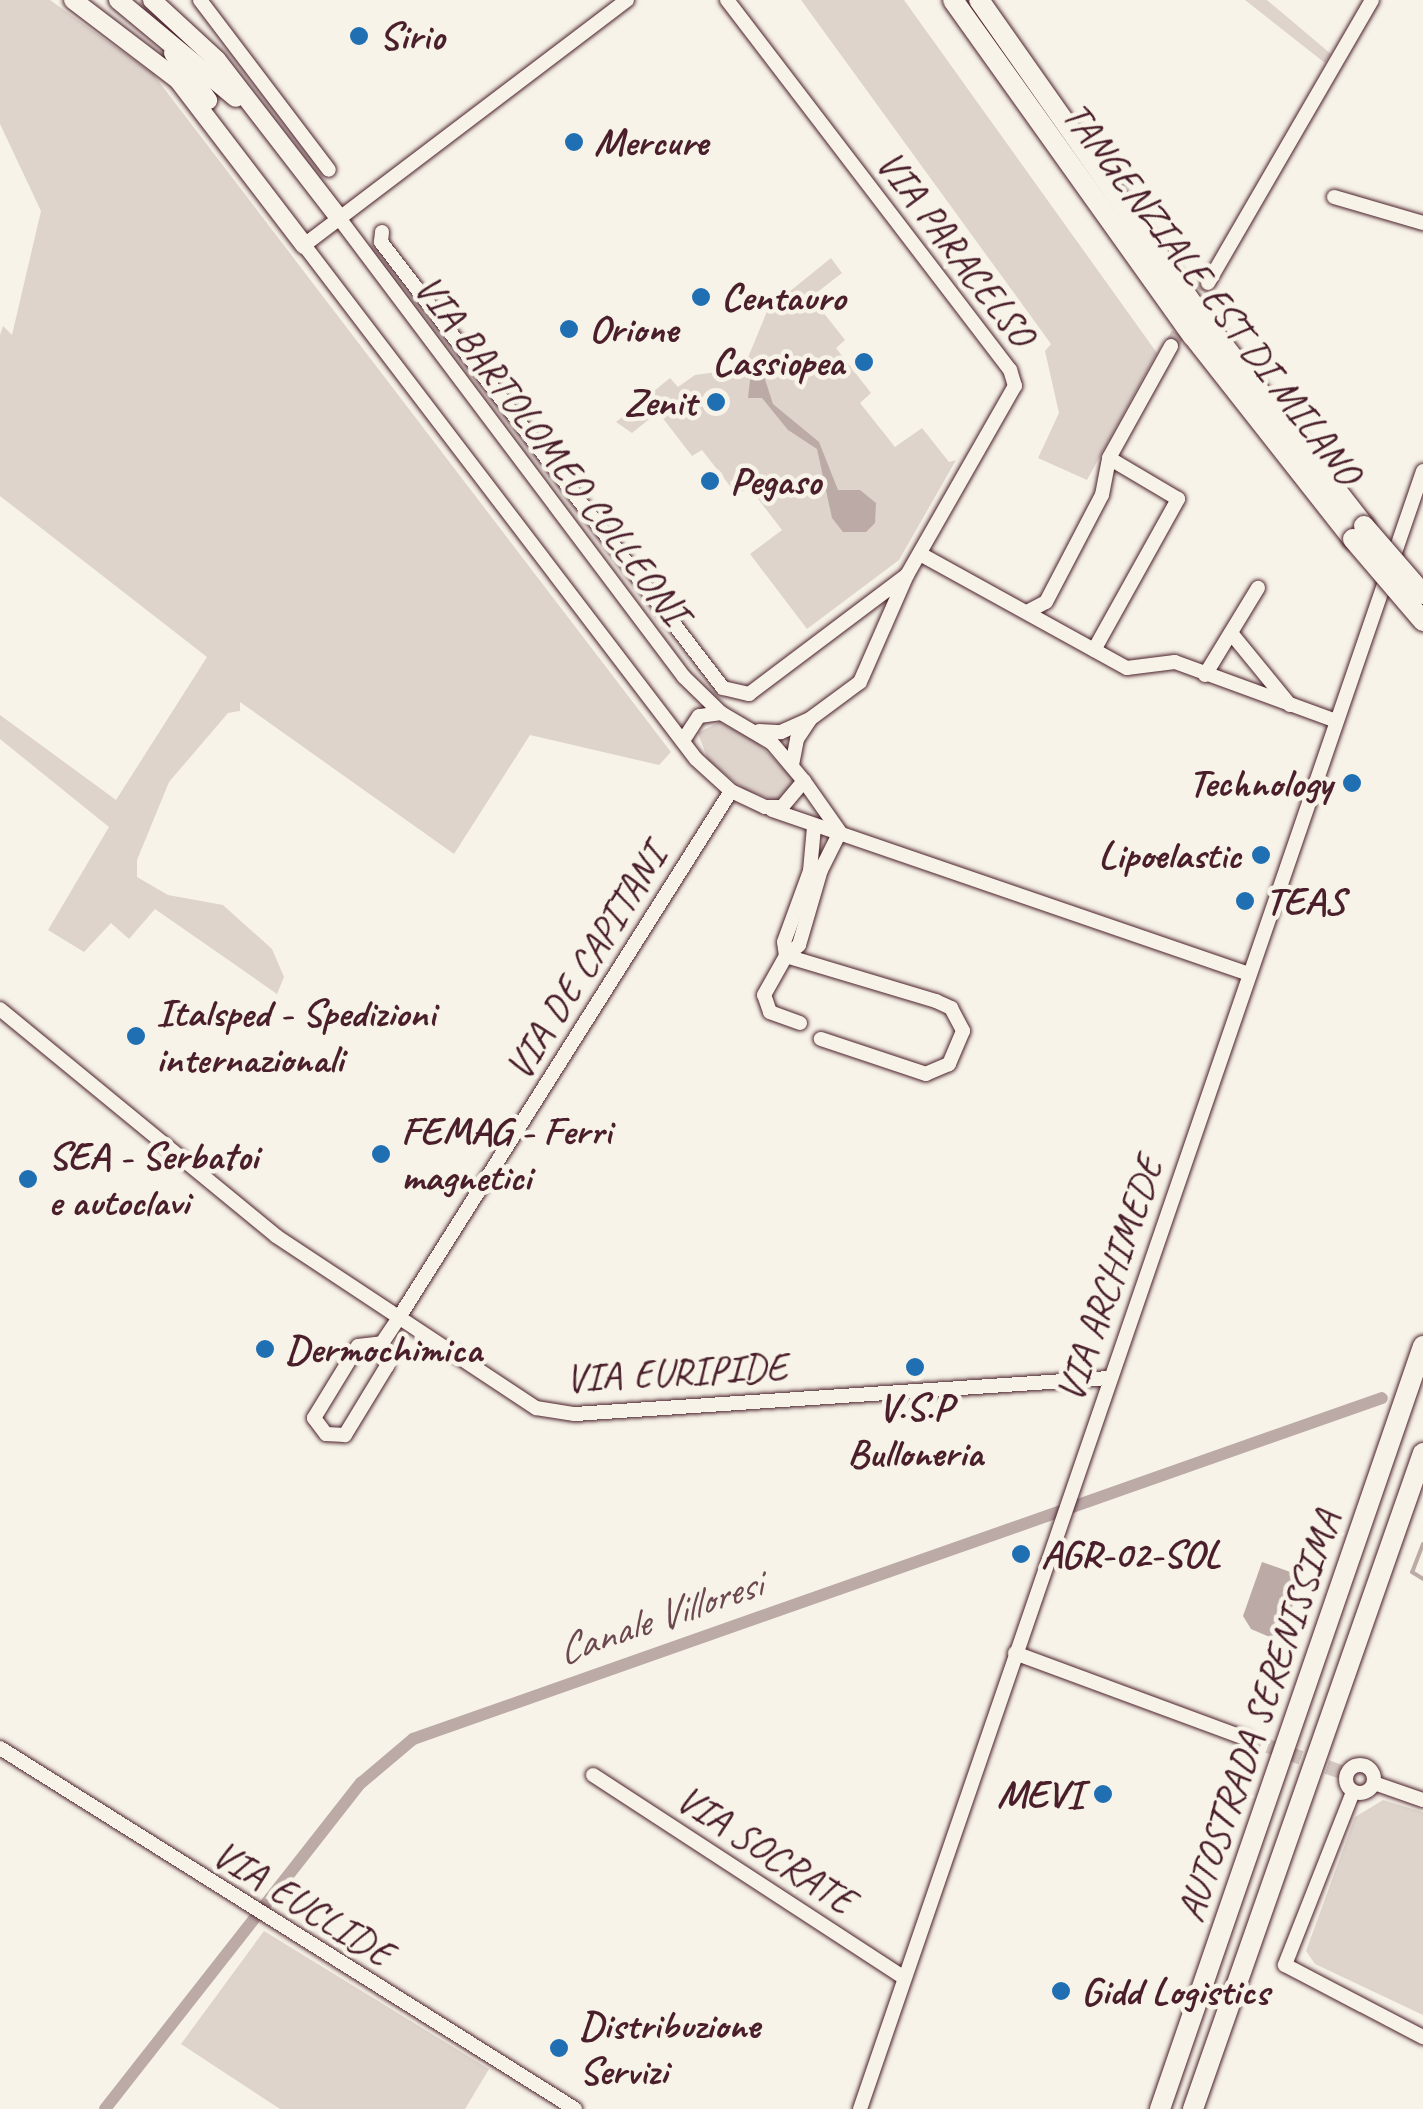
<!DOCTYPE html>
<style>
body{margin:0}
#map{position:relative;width:1423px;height:2109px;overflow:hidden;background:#f7f3e8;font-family:Caveat,sans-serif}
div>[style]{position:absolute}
.green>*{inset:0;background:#ded4cc}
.water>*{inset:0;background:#bcaaa7}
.stream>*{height:4px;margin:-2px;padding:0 2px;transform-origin:2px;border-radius:2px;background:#bcaaa7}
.canal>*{height:12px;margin:-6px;padding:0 6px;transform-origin:6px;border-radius:6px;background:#bcaaa7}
.minor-tunnel>*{height:14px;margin-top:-7px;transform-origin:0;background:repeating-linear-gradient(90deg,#d4c9c2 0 14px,transparent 0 21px)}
.roads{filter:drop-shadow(0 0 2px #4a1f2b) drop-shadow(0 0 2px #4a1f2b)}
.minor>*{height:14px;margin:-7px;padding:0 7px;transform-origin:7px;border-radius:7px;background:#f7f3e8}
.minor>.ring{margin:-7px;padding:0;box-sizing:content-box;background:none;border:14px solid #f7f3e8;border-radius:50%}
.major>*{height:18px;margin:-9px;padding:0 9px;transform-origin:9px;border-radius:9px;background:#f7f3e8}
.highway>*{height:20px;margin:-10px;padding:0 10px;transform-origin:10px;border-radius:10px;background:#f7f3e8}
.bridges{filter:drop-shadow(0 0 2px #4a1f2b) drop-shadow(0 0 2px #4a1f2b)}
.highway-bridge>*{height:20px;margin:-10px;padding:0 10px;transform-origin:10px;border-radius:10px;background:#f7f3e8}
.dots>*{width:28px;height:28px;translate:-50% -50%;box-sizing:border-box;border:5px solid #f7f3e8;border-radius:50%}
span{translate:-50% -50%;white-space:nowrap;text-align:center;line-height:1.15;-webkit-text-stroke:9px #f7f3e8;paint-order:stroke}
.poi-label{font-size:40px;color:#4a1f2b;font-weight:700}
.left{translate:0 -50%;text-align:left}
.right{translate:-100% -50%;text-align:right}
.street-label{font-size:40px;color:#4a1f2b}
.water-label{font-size:42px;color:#6c4950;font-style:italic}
</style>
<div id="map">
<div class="green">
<i style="clip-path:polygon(0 0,50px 0,153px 74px,671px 752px,659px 765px,530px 735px,454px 854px,240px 702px,240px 711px,228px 713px,169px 782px,137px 860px,137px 877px,168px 895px,223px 905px,272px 949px,284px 977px,277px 994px,155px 909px,129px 939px,111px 923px,84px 952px,48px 930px,109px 827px,0 739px,0 715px,116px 800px,207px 657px,0 496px,0 335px,3px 326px,12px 335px,41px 211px,0 124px)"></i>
<i style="clip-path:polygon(801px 0,904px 0,1157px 353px,1087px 480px,1038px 458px,1059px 413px,1045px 351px,1051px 344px)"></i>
<i style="clip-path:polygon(1245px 0,1267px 0,1331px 54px,1325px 63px)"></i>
<i style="clip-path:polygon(831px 258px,842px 273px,811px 297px,845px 340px,836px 348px,871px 393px,860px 403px,895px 447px,922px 428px,949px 462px,956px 460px,899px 560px,807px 629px,750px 554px,782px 530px,749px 487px,737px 495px,702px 450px,692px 456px,658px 412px,632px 433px,616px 422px,670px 378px,678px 387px,695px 375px,732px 370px,747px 360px,768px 309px)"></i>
<i style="clip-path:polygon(719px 722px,757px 742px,794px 779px,794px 789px,781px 802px,745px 790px,708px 760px,698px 733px)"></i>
<i style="clip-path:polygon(1383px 1800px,1423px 1812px,1423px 2015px,1315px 1964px,1306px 1951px,1355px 1817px)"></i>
<i style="clip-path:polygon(264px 1931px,489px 2069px,465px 2109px,280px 2109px,181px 2044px)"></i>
</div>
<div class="water">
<i style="clip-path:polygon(764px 376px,773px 404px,819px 442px,838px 490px,860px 490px,876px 503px,875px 523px,866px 532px,843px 532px,832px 518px,817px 449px,788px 430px,762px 398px,748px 398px,750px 380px)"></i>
<i style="clip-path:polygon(1262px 1562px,1299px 1575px,1289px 1622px,1272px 1638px,1251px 1629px,1243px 1616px)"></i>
</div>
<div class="stream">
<i style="left:1423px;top:1544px;width:30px;rotate:111deg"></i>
<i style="left:1412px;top:1572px;width:13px;rotate:32deg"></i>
</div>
<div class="canal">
<i style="left:105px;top:2109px;width:415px;rotate:-51.9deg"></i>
<i style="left:361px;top:1783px;width:68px;rotate:-40.2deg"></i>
<i style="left:413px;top:1739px;width:1027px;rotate:-19.39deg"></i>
</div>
<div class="minor-tunnel">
<i style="left:1171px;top:346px;width:73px;rotate:-59.6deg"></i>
<i style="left:1248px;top:1739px;width:105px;rotate:19.5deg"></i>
</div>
<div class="roads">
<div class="minor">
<i style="left:200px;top:0;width:213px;rotate:52.8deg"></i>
<i style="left:627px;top:0;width:405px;rotate:142.8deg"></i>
<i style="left:304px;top:245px;width:646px;rotate:52.67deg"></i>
<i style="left:696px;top:759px;width:47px;rotate:42.4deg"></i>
<i style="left:731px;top:791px;width:38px;rotate:25deg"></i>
<i style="left:765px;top:807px;width:17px"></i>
<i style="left:782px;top:807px;width:34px;rotate:-50deg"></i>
<i style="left:804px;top:781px;width:50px;rotate:-130.1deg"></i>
<i style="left:772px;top:743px;width:59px;rotate:-149.5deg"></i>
<i style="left:721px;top:713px;width:22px;rotate:172deg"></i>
<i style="left:699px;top:716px;width:30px;rotate:123deg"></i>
<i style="left:1334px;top:197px;width:93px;rotate:16.3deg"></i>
<i style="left:339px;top:218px;width:574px;rotate:53.07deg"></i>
<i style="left:684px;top:677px;width:52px;rotate:44.2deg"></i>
<i style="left:382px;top:232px;width:10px;rotate:96deg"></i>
<i style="left:381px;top:242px;width:562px;rotate:52.52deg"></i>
<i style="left:723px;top:688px;width:27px;rotate:13deg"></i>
<i style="left:749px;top:694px;width:198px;rotate:-37deg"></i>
<i style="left:907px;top:575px;width:218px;rotate:-60.3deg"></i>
<i style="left:1015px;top:386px;width:17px;rotate:-107deg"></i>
<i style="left:1010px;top:370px;width:466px;rotate:-127.4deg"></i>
<i style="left:1208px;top:283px;width:327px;rotate:-59.9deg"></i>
<i style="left:922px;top:555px;width:234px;rotate:28.9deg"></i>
<i style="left:1127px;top:668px;width:48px;rotate:-7.1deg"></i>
<i style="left:1175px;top:662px;width:171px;rotate:20.1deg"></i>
<i style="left:1027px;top:612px;width:21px;rotate:-28deg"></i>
<i style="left:1046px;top:602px;width:121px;rotate:-62.4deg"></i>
<i style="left:1102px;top:495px;width:38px;rotate:-79deg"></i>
<i style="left:1109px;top:458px;width:128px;rotate:-61deg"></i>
<i style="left:1231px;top:633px;width:93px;rotate:50.7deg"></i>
<i style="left:1094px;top:650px;width:173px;rotate:-60.9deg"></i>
<i style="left:1178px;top:499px;width:80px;rotate:-149.3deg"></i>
<i style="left:1205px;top:675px;width:102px;rotate:-58.7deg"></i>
<i style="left:759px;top:731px;width:22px;rotate:3deg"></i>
<i style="left:781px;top:732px;width:32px;rotate:-24deg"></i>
<i style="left:810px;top:719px;width:62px;rotate:-36.5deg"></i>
<i style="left:860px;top:682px;width:117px;rotate:-66.3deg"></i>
<i style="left:792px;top:765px;width:26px;rotate:-79deg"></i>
<i style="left:797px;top:739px;width:23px;rotate:-56deg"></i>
<i style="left:804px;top:781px;width:62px;rotate:54.8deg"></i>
<i style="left:772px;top:810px;width:504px;rotate:18.97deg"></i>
<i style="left:786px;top:956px;width:17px;rotate:-40deg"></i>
<i style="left:799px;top:945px;width:78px;rotate:-73.7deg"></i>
<i style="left:821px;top:870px;width:42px;rotate:-63.4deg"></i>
<i style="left:786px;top:956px;width:14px;rotate:-98deg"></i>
<i style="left:784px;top:942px;width:76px;rotate:-69.9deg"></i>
<i style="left:810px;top:871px;width:44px;rotate:-84.8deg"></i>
<i style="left:0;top:1009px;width:357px;rotate:39.4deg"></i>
<i style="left:276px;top:1236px;width:312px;rotate:33.5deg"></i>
<i style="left:536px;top:1408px;width:39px;rotate:9deg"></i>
<i style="left:575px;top:1414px;width:535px;rotate:-3.86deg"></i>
<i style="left:800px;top:1023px;width:32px;rotate:-160deg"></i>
<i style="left:770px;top:1012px;width:18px;rotate:-109deg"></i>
<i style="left:764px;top:995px;width:45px;rotate:-60.6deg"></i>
<i style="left:786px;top:956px;width:157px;rotate:16.7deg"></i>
<i style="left:936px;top:1001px;width:17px;rotate:25deg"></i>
<i style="left:951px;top:1008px;width:26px;rotate:62deg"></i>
<i style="left:963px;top:1031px;width:36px;rotate:113deg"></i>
<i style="left:949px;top:1064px;width:25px;rotate:157deg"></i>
<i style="left:926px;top:1074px;width:111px;rotate:-161.6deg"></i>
<i style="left:382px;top:1343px;width:24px;rotate:78deg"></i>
<i style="left:387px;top:1366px;width:81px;rotate:121.3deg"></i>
<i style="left:345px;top:1435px;width:19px;rotate:-177deg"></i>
<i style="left:326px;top:1434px;width:20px;rotate:-127deg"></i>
<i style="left:314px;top:1418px;width:84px;rotate:-58.6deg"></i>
<i style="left:358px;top:1346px;width:24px;rotate:-7deg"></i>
<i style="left:382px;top:1343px;width:29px;rotate:-56deg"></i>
<i style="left:398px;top:1319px;width:624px;rotate:-57.76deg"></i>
<i style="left:1015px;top:1653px;width:248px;rotate:20.3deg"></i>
<i style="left:0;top:1748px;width:679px;rotate:32.12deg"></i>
<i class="ring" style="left:1346px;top:1765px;width:14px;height:14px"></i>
<i style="left:593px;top:1775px;width:371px;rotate:33.1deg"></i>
<i style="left:1374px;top:1783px;width:52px;rotate:19.1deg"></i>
<i style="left:1353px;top:1792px;width:186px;rotate:111.5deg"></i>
<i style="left:1285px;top:1965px;width:156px;rotate:27.6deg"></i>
<i style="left:860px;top:2109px;width:1732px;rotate:-71.03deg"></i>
</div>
<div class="major">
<i style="left:73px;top:0;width:132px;rotate:37.3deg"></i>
<i style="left:178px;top:80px;width:208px;rotate:52.6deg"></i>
<i style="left:118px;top:0;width:153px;rotate:39.7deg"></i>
<i style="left:152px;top:0;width:88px;rotate:42.7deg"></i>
<i style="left:217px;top:60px;width:200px;rotate:52.3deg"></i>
<i style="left:173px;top:53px;width:59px;rotate:53.3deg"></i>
</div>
<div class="highway">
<i style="left:953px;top:0;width:413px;rotate:54.5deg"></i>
<i style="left:1193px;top:336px;width:258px;rotate:51.8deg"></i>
<i style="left:979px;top:0;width:396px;rotate:54.9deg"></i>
<i style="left:1207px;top:324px;width:256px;rotate:52.1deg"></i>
<i style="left:1160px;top:2109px;width:807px;rotate:-70.98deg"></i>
<i style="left:1193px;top:2109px;width:695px;rotate:-70.68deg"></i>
</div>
</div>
<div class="bridges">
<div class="highway-bridge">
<i style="left:1364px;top:526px;width:90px;rotate:49.1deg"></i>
<i style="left:1353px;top:539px;width:108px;rotate:49.5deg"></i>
</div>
</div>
<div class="dots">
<i style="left:359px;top:36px;background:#1f6fb2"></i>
<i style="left:574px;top:142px;background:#1f6fb2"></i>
<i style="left:701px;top:297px;background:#1f6fb2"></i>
<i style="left:569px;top:329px;background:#1f6fb2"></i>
<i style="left:864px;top:362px;background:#1f6fb2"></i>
<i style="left:716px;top:402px;background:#1f6fb2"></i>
<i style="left:710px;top:481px;background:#1f6fb2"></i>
<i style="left:1352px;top:783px;background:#1f6fb2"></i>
<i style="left:1261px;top:855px;background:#1f6fb2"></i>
<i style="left:1245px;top:901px;background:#1f6fb2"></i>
<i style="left:136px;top:1036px;background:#1f6fb2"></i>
<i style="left:381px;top:1154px;background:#1f6fb2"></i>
<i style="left:28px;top:1179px;background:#1f6fb2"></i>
<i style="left:265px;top:1349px;background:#1f6fb2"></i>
<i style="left:915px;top:1367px;background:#1f6fb2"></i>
<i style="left:1021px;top:1554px;background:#1f6fb2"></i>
<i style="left:1103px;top:1794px;background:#1f6fb2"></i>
<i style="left:1061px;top:1991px;background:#1f6fb2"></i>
<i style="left:559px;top:2048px;background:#1f6fb2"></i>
</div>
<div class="poi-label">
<span class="left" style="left:379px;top:36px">Sirio</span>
<span class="left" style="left:594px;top:142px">Mercure</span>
<span class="left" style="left:721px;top:297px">Centauro</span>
<span class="left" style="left:589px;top:329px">Orione</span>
<span class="right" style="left:844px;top:362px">Cassiopea</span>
<span class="right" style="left:696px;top:402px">Zenit</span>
<span class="left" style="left:730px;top:481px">Pegaso</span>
<span class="right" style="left:1332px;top:783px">Technology</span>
<span class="right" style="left:1241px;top:855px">Lipoelastic</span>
<span class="left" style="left:1265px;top:901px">TEAS</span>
<span class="left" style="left:156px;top:1036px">Italsped - Spedizioni<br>internazionali</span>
<span class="left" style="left:401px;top:1154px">FEMAG - Ferri<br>magnetici</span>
<span class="left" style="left:48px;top:1179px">SEA - Serbatoi<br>e autoclavi</span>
<span class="left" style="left:285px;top:1349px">Dermochimica</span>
<span style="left:915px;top:1430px">V.S.P<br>Bulloneria</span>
<span class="left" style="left:1041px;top:1554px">AGR-02-SOL</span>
<span class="right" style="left:1083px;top:1794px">MEVI</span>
<span class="left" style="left:1081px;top:1991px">Gidd Logistics</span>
<span class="left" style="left:579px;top:2048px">Distribuzione<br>Servizi</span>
</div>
<div class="street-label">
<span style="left:956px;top:248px;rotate:53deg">VIA PARACELSO</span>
<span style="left:1212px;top:293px;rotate:53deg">TANGENZIALE EST DI MILANO</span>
<span style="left:552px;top:449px;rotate:53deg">VIA BARTOLOMEO COLLEONI</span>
<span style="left:585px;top:962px;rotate:-58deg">VIA DE CAPITANI</span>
<span style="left:1109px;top:1279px;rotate:-71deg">VIA ARCHIMEDE</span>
<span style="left:676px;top:1372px;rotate:-3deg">VIA EURIPIDE</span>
<span style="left:1258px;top:1716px;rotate:-71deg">AUTOSTRADA SERENISSIMA</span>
<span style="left:766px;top:1849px;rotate:33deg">VIA SOCRATE</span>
<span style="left:303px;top:1903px;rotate:32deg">VIA EUCLIDE</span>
</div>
<div class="water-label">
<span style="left:659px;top:1618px;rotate:-19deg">Canale Villoresi</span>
</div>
</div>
